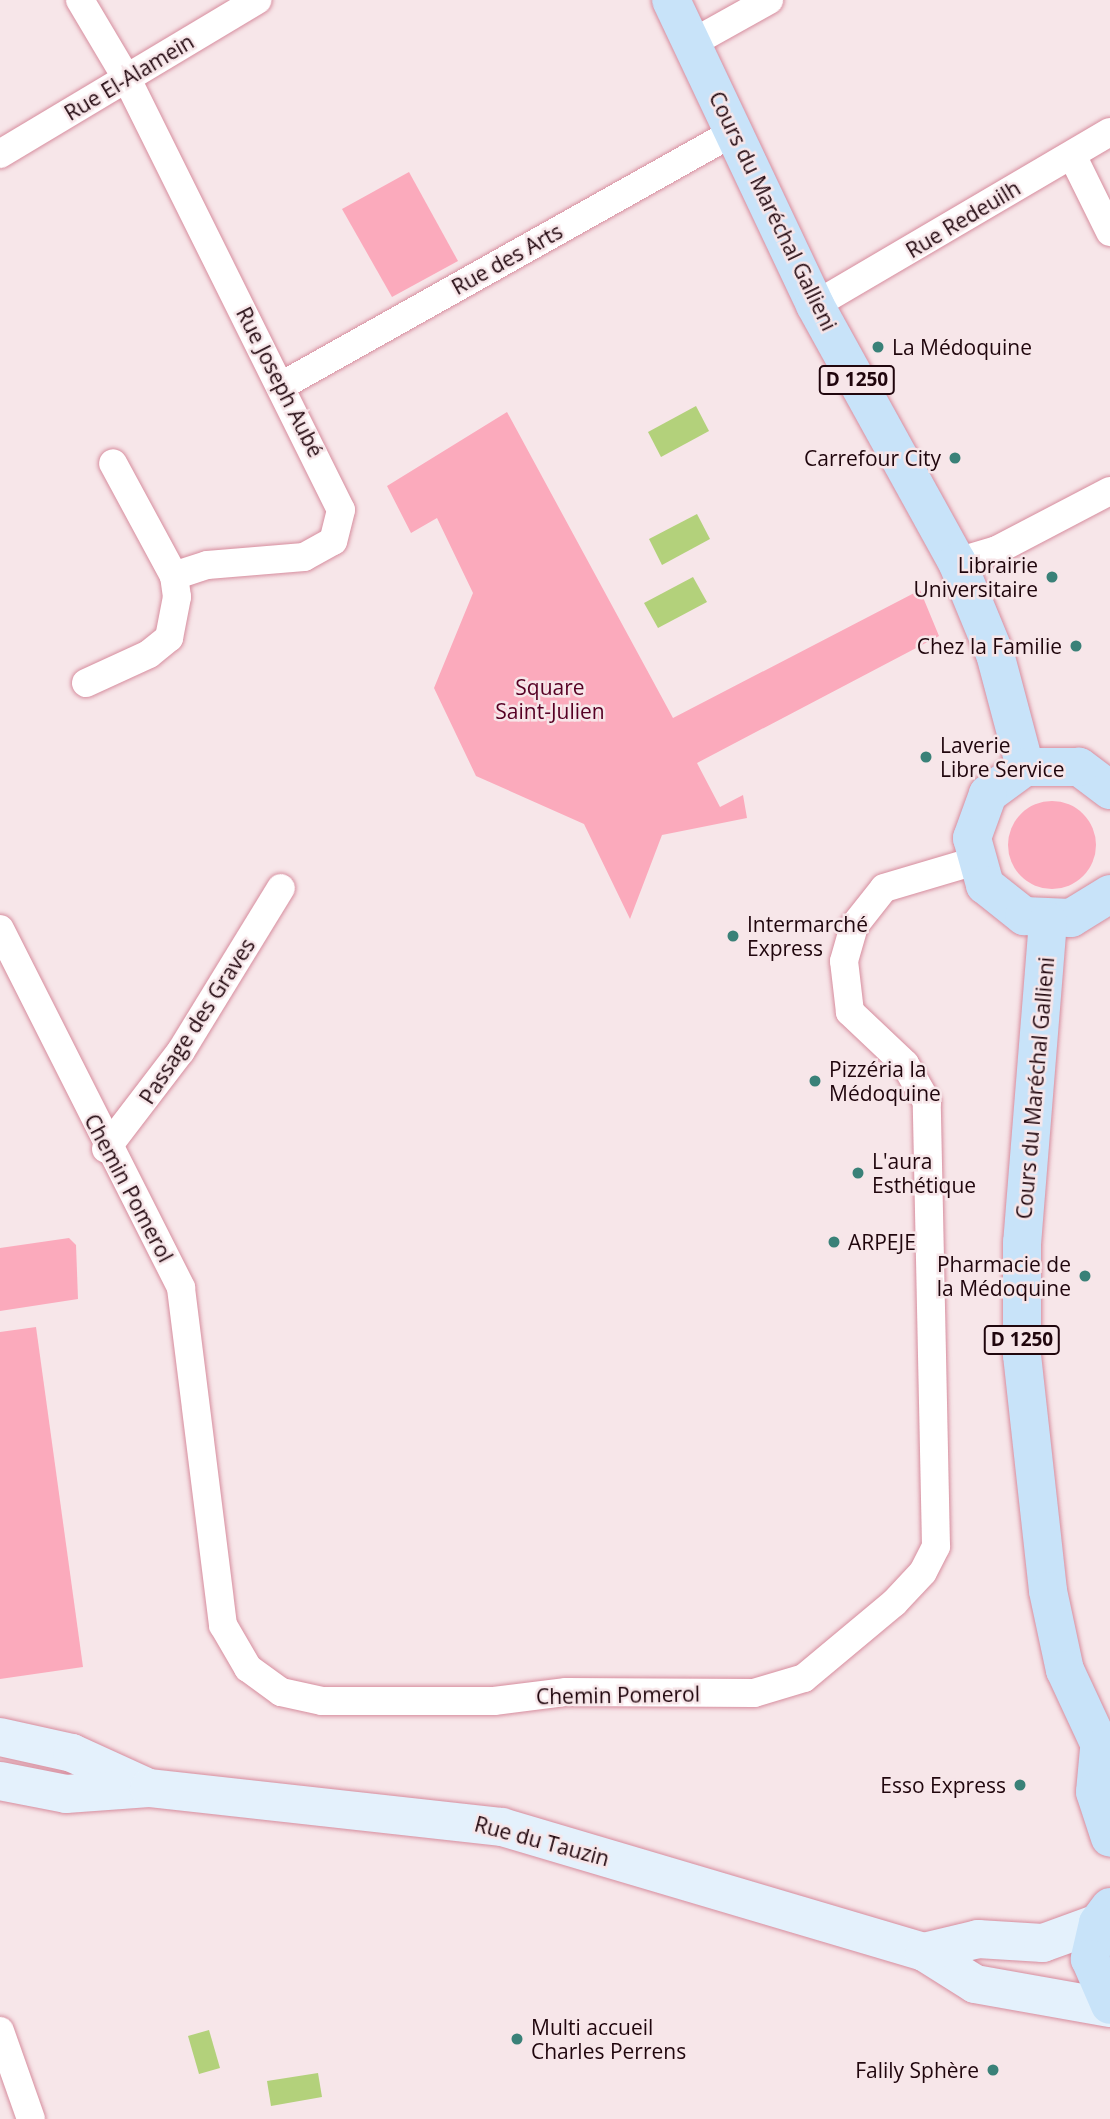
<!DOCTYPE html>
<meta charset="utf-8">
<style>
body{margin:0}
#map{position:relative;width:1110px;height:2119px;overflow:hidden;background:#f7e6e9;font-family:"Open Sans",sans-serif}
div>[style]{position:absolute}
.green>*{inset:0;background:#fbaabc}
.round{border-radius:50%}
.water>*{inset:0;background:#b3d17b}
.roads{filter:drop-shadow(0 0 2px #d68d9e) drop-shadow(0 0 2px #d68d9e)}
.street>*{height:28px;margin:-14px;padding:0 14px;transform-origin:14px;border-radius:14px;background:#fff}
.secondary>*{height:38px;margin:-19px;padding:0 19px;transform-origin:19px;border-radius:19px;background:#e4f1fc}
.primary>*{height:38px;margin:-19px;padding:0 19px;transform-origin:19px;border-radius:19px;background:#c8e3f9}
.dots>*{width:19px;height:19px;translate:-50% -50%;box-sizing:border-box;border:4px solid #f7e6e9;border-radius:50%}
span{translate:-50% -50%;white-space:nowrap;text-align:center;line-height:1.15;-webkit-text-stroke:5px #f7e6e9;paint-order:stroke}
.shield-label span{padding:2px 5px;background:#f7e6e9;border:2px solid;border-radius:5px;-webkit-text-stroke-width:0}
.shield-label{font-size:19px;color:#20060d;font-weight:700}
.street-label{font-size:21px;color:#20060d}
.poi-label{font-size:21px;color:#20060d}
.left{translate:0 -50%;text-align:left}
.right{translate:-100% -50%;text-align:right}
.park-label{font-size:21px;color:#560024}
</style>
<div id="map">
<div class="green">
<i style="clip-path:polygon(409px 172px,458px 261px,392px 297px,342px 209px)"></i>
<i style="clip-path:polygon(507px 412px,673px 718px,920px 590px,939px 636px,697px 763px,720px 807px,743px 795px,747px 818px,662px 835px,630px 919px,584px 824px,476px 776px,434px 688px,473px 593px,437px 518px,411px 533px,387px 486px)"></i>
<i class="round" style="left:1008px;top:801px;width:88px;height:88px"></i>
<i style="clip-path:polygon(69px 1238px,76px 1245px,78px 1299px,0 1311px,0 1248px)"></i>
<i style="clip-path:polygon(36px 1327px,83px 1667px,0 1679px,0 1332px)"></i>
</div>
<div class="water">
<i style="clip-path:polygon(696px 406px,709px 431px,661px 457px,648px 432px)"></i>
<i style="clip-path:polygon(697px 514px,710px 539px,662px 565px,649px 539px)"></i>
<i style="clip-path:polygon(693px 577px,707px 602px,658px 628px,644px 603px)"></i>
<i style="clip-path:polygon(209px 2030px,220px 2068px,199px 2074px,188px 2036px)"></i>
<i style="clip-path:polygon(318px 2073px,322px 2097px,271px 2106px,267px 2081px)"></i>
</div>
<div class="roads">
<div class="street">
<i style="left:80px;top:0;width:92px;rotate:59.3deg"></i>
<i style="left:127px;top:79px;width:481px;rotate:63.6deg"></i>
<i style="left:341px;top:510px;width:32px;rotate:104deg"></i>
<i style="left:333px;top:541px;width:33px;rotate:151deg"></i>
<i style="left:304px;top:557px;width:97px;rotate:175.3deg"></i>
<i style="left:207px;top:565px;width:35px;rotate:162deg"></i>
<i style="left:694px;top:42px;width:86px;rotate:-29.2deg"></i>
<i style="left:0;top:154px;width:300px;rotate:-30.9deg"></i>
<i style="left:1072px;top:155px;width:86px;rotate:63.7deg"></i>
<i style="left:815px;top:305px;width:342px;rotate:-30.4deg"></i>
<i style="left:281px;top:386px;width:519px;rotate:-29.28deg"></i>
<i style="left:957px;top:562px;width:42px;rotate:-16.7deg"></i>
<i style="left:997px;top:550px;width:127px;rotate:-27.6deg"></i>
<i style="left:86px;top:683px;width:69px;rotate:-24.7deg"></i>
<i style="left:149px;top:654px;width:26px;rotate:-39deg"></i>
<i style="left:169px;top:638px;width:42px;rotate:-79deg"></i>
<i style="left:177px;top:597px;width:21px;rotate:-98deg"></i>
<i style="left:174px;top:576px;width:128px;rotate:-118.4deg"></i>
<i style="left:0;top:929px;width:402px;rotate:63.2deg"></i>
<i style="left:181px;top:1288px;width:340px;rotate:82.9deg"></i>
<i style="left:223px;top:1625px;width:50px;rotate:59.8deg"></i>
<i style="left:248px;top:1668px;width:41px;rotate:36deg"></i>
<i style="left:281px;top:1692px;width:42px;rotate:12.4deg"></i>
<i style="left:322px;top:1701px;width:172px"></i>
<i style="left:494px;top:1701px;width:73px;rotate:-7.1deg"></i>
<i style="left:566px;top:1692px;width:188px;rotate:0.3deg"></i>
<i style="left:754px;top:1693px;width:52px;rotate:-16.7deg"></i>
<i style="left:804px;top:1678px;width:117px;rotate:-39.8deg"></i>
<i style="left:894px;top:1603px;width:42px;rotate:-46.9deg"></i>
<i style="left:923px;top:1572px;width:29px;rotate:-63deg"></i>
<i style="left:936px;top:1546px;width:444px;rotate:-91.2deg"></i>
<i style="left:927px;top:1102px;width:44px;rotate:-120.1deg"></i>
<i style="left:905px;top:1064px;width:76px;rotate:-136.6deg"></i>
<i style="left:850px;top:1012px;width:51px;rotate:-96.7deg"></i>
<i style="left:844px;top:961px;width:36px;rotate:-74deg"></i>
<i style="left:854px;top:926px;width:48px;rotate:-51.7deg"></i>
<i style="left:884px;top:888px;width:95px;rotate:-16.5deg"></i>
<i style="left:106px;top:1149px;width:123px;rotate:-52.6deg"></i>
<i style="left:181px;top:1051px;width:191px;rotate:-58.5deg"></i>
<i style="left:0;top:2031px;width:93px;rotate:70.6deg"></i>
</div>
<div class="secondary">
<i style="left:0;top:1737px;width:74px;rotate:12.5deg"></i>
<i style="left:72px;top:1753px;width:79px;rotate:24.6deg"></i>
<i style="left:0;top:1781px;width:67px;rotate:11.1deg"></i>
<i style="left:66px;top:1794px;width:83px;rotate:-4.1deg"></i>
<i style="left:149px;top:1788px;width:355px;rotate:6.3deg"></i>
<i style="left:502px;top:1827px;width:440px;rotate:16.5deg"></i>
<i style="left:924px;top:1952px;width:60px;rotate:32.1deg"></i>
<i style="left:975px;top:1984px;width:137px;rotate:10.1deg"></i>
<i style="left:924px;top:1952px;width:56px;rotate:-13.5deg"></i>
<i style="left:978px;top:1939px;width:65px;rotate:3.5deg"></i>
<i style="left:1043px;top:1943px;width:59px;rotate:-20deg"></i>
</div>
<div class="primary">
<i style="left:671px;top:0;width:337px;rotate:64.7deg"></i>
<i style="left:815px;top:305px;width:294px;rotate:61.1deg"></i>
<i style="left:957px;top:562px;width:100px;rotate:67.6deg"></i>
<i style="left:995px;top:654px;width:117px;rotate:75.1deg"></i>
<i style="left:1110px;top:790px;width:39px;rotate:-143deg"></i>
<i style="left:1079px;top:767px;width:54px;rotate:180deg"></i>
<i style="left:1025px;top:767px;width:46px;rotate:143.9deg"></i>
<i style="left:988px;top:794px;width:47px;rotate:110deg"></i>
<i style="left:972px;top:838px;width:49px;rotate:74.5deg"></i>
<i style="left:985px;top:885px;width:50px;rotate:38.5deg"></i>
<i style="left:1024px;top:916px;width:47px;rotate:2.4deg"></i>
<i style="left:1071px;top:918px;width:46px;rotate:-31.6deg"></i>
<i style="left:1048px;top:921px;width:322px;rotate:94.6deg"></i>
<i style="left:1022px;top:1242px;width:113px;rotate:90deg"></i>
<i style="left:1022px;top:1355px;width:237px;rotate:83.7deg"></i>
<i style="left:1048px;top:1591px;width:81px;rotate:77.9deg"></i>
<i style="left:1065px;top:1670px;width:107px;rotate:65.1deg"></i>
<i style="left:1099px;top:1749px;width:43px;rotate:95.3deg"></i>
<i style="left:1095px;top:1792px;width:48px;rotate:71.9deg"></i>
<i style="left:1110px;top:1907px;width:20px;rotate:127deg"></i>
<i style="left:1098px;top:1923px;width:37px;rotate:103deg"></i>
<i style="left:1090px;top:1959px;width:50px;rotate:66.5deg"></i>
</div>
</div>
<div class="dots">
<i style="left:878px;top:347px;background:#3a8178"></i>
<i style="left:955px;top:458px;background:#3a8178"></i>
<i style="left:1052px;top:577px;background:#3a8178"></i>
<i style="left:1076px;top:646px;background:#3a8178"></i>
<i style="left:926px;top:757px;background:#3a8178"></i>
<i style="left:733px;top:936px;background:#3a8178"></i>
<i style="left:815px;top:1081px;background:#3a8178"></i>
<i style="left:858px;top:1173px;background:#3a8178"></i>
<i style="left:834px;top:1242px;background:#3a8178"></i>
<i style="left:1085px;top:1276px;background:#3a8178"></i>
<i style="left:1020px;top:1785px;background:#3a8178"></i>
<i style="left:517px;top:2039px;background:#3a8178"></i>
<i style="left:993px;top:2070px;background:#3a8178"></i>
</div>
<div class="shield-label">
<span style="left:857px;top:380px">D 1250</span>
<span style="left:1022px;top:1340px">D 1250</span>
</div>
<div class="street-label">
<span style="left:129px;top:77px;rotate:-31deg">Rue El-Alamein</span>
<span style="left:773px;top:211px;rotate:64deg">Cours du Maréchal Gallieni</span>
<span style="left:963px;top:219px;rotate:-31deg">Rue Redeuilh</span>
<span style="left:507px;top:259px;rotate:-29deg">Rue des Arts</span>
<span style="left:280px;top:382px;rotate:63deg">Rue Joseph Aubé</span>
<span style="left:197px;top:1021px;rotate:-57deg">Passage des Graves</span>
<span style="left:1035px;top:1088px;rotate:-85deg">Cours du Maréchal Gallieni</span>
<span style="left:129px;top:1188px;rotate:62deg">Chemin Pomerol</span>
<span style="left:618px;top:1695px;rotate:-1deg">Chemin Pomerol</span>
<span style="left:542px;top:1841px;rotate:15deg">Rue du Tauzin</span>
</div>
<div class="poi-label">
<span class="left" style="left:892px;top:347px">La Médoquine</span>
<span class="right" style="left:941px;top:458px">Carrefour City</span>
<span class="right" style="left:1038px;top:577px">Librairie<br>Universitaire</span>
<span class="right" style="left:1062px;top:646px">Chez la Familie</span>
<span class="left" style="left:940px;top:757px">Laverie<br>Libre Service</span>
<span class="left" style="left:747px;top:936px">Intermarché<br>Express</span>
<span class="left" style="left:829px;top:1081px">Pizzéria la<br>Médoquine</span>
<span class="left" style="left:872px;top:1173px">L'aura<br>Esthétique</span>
<span class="left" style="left:848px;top:1242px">ARPEJE</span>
<span class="right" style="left:1071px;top:1276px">Pharmacie de<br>la Médoquine</span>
<span class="right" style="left:1006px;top:1785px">Esso Express</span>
<span class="left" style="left:531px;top:2039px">Multi accueil<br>Charles Perrens</span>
<span class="right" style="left:979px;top:2070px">Falily Sphère</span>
</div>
<div class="park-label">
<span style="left:550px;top:699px">Square<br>Saint-Julien</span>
</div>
</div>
